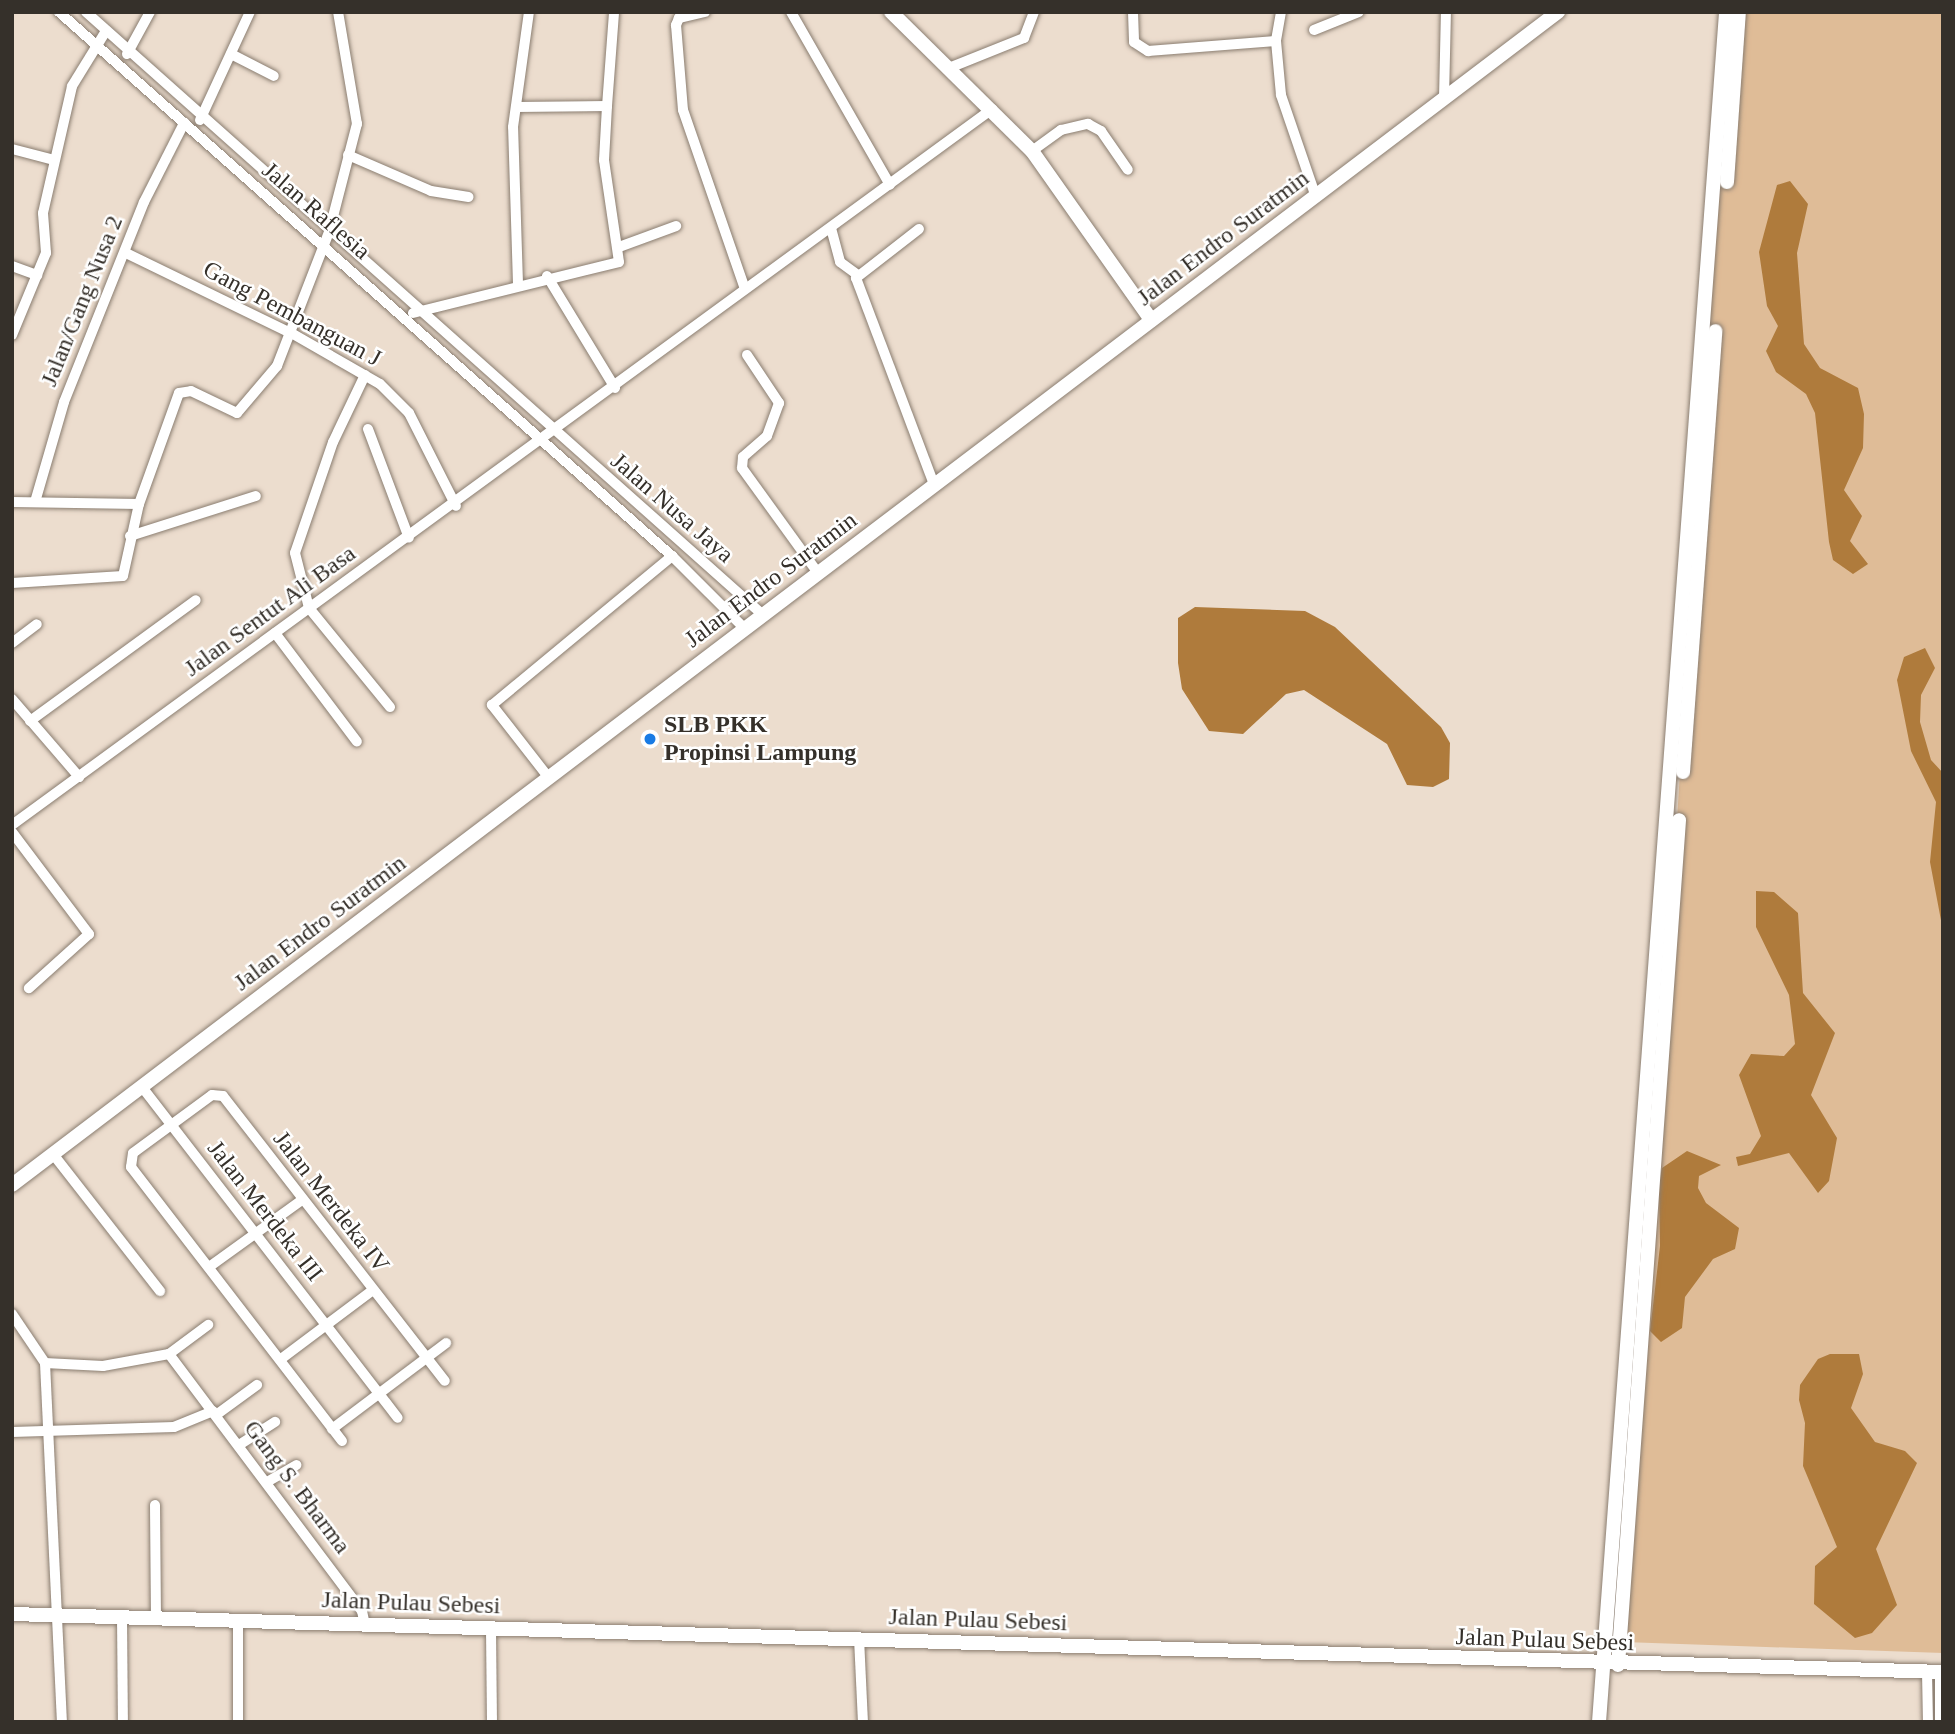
<!DOCTYPE html>
<style>
body{margin:0}
#map{position:relative;width:1955px;height:1734px;overflow:hidden;background:#ecddce;font-family:Georgia,serif}
div>[style]{position:absolute}
.green>*{inset:0;background:#dfbc97}
.water>*{inset:0;background:#af7b3c}
.roads{filter:drop-shadow(0 0 2px #8a7d70) drop-shadow(0 0 2px #8a7d70)}
.street>*{height:10px;margin:-5px;padding:0 5px;transform-origin:5px;border-radius:5px;background:#fff}
.secondary>*{height:14px;margin:-7px;padding:0 7px;transform-origin:7px;border-radius:7px;background:#fff}
.dots>*{width:19px;height:19px;translate:-50% -50%;box-sizing:border-box;border:4px solid #fff;border-radius:50%}
span{translate:-50% -50%;white-space:nowrap;text-align:center;line-height:1.15;-webkit-text-stroke:5px #fff;paint-order:stroke}
.street-label{font-size:24px;color:#35302a}
.poi-label{font-size:24px;color:#35302a;font-weight:700}
.left{translate:0 -50%;text-align:left}
.frame{position:absolute;inset:0;border:14px solid #35302a;pointer-events:none}
</style>
<div id="map">
<div class="green">
<i style="clip-path:polygon(1729px 12px,1943px 12px,1943px 1653px,1624px 1642px)"></i>
</div>
<div class="water">
<i style="clip-path:polygon(1790px 181px,1808px 204px,1797px 253px,1804px 344px,1820px 368px,1858px 388px,1864px 414px,1863px 448px,1844px 490px,1862px 516px,1850px 541px,1868px 564px,1853px 574px,1833px 560px,1829px 542px,1815px 413px,1806px 394px,1776px 372px,1766px 351px,1778px 326px,1767px 306px,1759px 252px,1777px 185px)"></i>
<i style="clip-path:polygon(1195px 607px,1305px 611px,1335px 627px,1441px 727px,1450px 743px,1449px 779px,1433px 787px,1407px 785px,1387px 744px,1304px 690px,1286px 694px,1243px 734px,1209px 731px,1182px 689px,1178px 663px,1178px 618px)"></i>
<i style="clip-path:polygon(1925px 648px,1935px 668px,1921px 695px,1920px 722px,1931px 760px,1943px 773px,1943px 931px,1930px 862px,1936px 802px,1911px 751px,1897px 680px,1904px 657px)"></i>
<i style="clip-path:polygon(1756px 891px,1774px 892px,1798px 913px,1803px 993px,1835px 1033px,1811px 1095px,1837px 1138px,1829px 1181px,1818px 1193px,1789px 1153px,1738px 1166px,1736px 1157px,1750px 1154px,1761px 1136px,1739px 1075px,1751px 1054px,1784px 1056px,1795px 1044px,1789px 995px,1756px 927px)"></i>
<i style="clip-path:polygon(1687px 1151px,1721px 1165px,1699px 1176px,1698px 1188px,1706px 1203px,1739px 1228px,1735px 1249px,1713px 1259px,1685px 1297px,1682px 1328px,1661px 1342px,1650px 1331px,1660px 1246px,1659px 1181px,1662px 1168px)"></i>
<i style="clip-path:polygon(1830px 1354px,1859px 1354px,1863px 1374px,1851px 1408px,1875px 1442px,1905px 1451px,1917px 1463px,1876px 1549px,1897px 1605px,1872px 1633px,1855px 1638px,1814px 1604px,1815px 1566px,1837px 1547px,1803px 1466px,1805px 1423px,1799px 1400px,1800px 1385px,1818px 1359px)"></i>
</div>
<div class="roads">
<div class="street">
<i style="left:59px;top:12px;width:820px;rotate:41.59deg"></i>
<i style="left:672px;top:556px;width:103px;rotate:45deg"></i>
<i style="left:86px;top:12px;width:907px;rotate:41.69deg"></i>
<i style="left:705px;top:12px;width:27px;rotate:167deg"></i>
<i style="left:679px;top:18px;width:8px;rotate:113deg"></i>
<i style="left:676px;top:25px;width:85px;rotate:85.3deg"></i>
<i style="left:683px;top:110px;width:189px;rotate:70.9deg"></i>
<i style="left:791px;top:12px;width:199px;rotate:60.2deg"></i>
<i style="left:1133px;top:12px;width:30px;rotate:88deg"></i>
<i style="left:1134px;top:42px;width:17px;rotate:33deg"></i>
<i style="left:1148px;top:51px;width:128px;rotate:-4.5deg"></i>
<i style="left:1281px;top:12px;width:29px;rotate:100deg"></i>
<i style="left:1276px;top:41px;width:54px;rotate:84.7deg"></i>
<i style="left:1281px;top:95px;width:108px;rotate:71.1deg"></i>
<i style="left:1314px;top:30px;width:48px;rotate:-21.8deg"></i>
<i style="left:127px;top:54px;width:48px;rotate:-61.3deg"></i>
<i style="left:231px;top:54px;width:48px;rotate:27.1deg"></i>
<i style="left:949px;top:68px;width:81px;rotate:-21.8deg"></i>
<i style="left:1024px;top:38px;width:28px;rotate:-69deg"></i>
<i style="left:1444px;top:98px;width:86px;rotate:-88.7deg"></i>
<i style="left:516px;top:107px;width:91px;rotate:-0.6deg"></i>
<i style="left:607px;top:106px;width:94px;rotate:-85.7deg"></i>
<i style="left:200px;top:120px;width:119px;rotate:-65.2deg"></i>
<i style="left:12px;top:149px;width:43px;rotate:14.7deg"></i>
<i style="left:1032px;top:151px;width:36px;rotate:-36deg"></i>
<i style="left:1061px;top:130px;width:28px;rotate:-13deg"></i>
<i style="left:1088px;top:124px;width:15px;rotate:28deg"></i>
<i style="left:1101px;top:131px;width:47px;rotate:55.3deg"></i>
<i style="left:348px;top:155px;width:90px;rotate:23.4deg"></i>
<i style="left:431px;top:191px;width:38px;rotate:9deg"></i>
<i style="left:831px;top:228px;width:35px;rotate:75deg"></i>
<i style="left:840px;top:262px;width:22px;rotate:36deg"></i>
<i style="left:919px;top:229px;width:80px;rotate:142.1deg"></i>
<i style="left:856px;top:278px;width:220px;rotate:69.3deg"></i>
<i style="left:619px;top:247px;width:61px;rotate:-20.2deg"></i>
<i style="left:128px;top:254px;width:183px;rotate:25.9deg"></i>
<i style="left:293px;top:334px;width:100px;rotate:29.9deg"></i>
<i style="left:380px;top:384px;width:41px;rotate:45deg"></i>
<i style="left:409px;top:413px;width:104px;rotate:63.2deg"></i>
<i style="left:12px;top:266px;width:27px;rotate:20deg"></i>
<i style="left:547px;top:276px;width:131px;rotate:58.7deg"></i>
<i style="left:518px;top:284px;width:157px;rotate:-91.8deg"></i>
<i style="left:513px;top:127px;width:116px;rotate:-82.1deg"></i>
<i style="left:413px;top:313px;width:212px;rotate:-13.9deg"></i>
<i style="left:619px;top:262px;width:103px;rotate:-98.4deg"></i>
<i style="left:604px;top:160px;width:54px;rotate:-86.8deg"></i>
<i style="left:12px;top:335px;width:89px;rotate:-67.5deg"></i>
<i style="left:46px;top:253px;width:40px;rotate:-94.3deg"></i>
<i style="left:43px;top:213px;width:130px;rotate:-77.1deg"></i>
<i style="left:72px;top:86px;width:65px;rotate:-58.3deg"></i>
<i style="left:747px;top:355px;width:58px;rotate:56.3deg"></i>
<i style="left:779px;top:403px;width:35px;rotate:110deg"></i>
<i style="left:767px;top:436px;width:32px;rotate:139deg"></i>
<i style="left:743px;top:457px;width:11px;rotate:95deg"></i>
<i style="left:742px;top:468px;width:130px;rotate:54.1deg"></i>
<i style="left:365px;top:375px;width:74px;rotate:115.5deg"></i>
<i style="left:333px;top:442px;width:117px;rotate:108.9deg"></i>
<i style="left:295px;top:553px;width:57px;rotate:75.7deg"></i>
<i style="left:309px;top:608px;width:128px;rotate:50.7deg"></i>
<i style="left:368px;top:429px;width:116px;rotate:69.4deg"></i>
<i style="left:12px;top:502px;width:127px;rotate:0.9deg"></i>
<i style="left:35px;top:502px;width:104px;rotate:-73.8deg"></i>
<i style="left:64px;top:402px;width:215px;rotate:-68.2deg"></i>
<i style="left:144px;top:202px;width:89px;rotate:-63.1deg"></i>
<i style="left:130px;top:536px;width:132px;rotate:-17.6deg"></i>
<i style="left:12px;top:583px;width:111px;rotate:-3.6deg"></i>
<i style="left:123px;top:576px;width:74px;rotate:-77.5deg"></i>
<i style="left:139px;top:504px;width:118px;rotate:-70.2deg"></i>
<i style="left:179px;top:393px;width:12px;rotate:-9deg"></i>
<i style="left:191px;top:391px;width:51px;rotate:25.6deg"></i>
<i style="left:237px;top:413px;width:62px;rotate:-49.6deg"></i>
<i style="left:277px;top:366px;width:144px;rotate:-68.8deg"></i>
<i style="left:329px;top:232px;width:112px;rotate:-75.5deg"></i>
<i style="left:357px;top:124px;width:114px;rotate:-99.6deg"></i>
<i style="left:275px;top:633px;width:136px;rotate:53deg"></i>
<i style="left:12px;top:643px;width:31px;rotate:-37deg"></i>
<i style="left:12px;top:699px;width:103px;rotate:49.3deg"></i>
<i style="left:30px;top:721px;width:205px;rotate:-36.1deg"></i>
<i style="left:549px;top:778px;width:93px;rotate:-128deg"></i>
<i style="left:492px;top:705px;width:234px;rotate:-39.6deg"></i>
<i style="left:12px;top:825px;width:1214px;rotate:-36.15deg"></i>
<i style="left:12px;top:832px;width:128px;rotate:53deg"></i>
<i style="left:89px;top:934px;width:81px;rotate:138deg"></i>
<i style="left:142px;top:1087px;width:418px;rotate:52.3deg"></i>
<i style="left:53px;top:1154px;width:174px;rotate:52deg"></i>
<i style="left:209px;top:1267px;width:115px;rotate:-35.8deg"></i>
<i style="left:12px;top:1314px;width:59px;rotate:56deg"></i>
<i style="left:45px;top:1363px;width:359px;rotate:87.3deg"></i>
<i style="left:169px;top:1354px;width:321px;rotate:53.1deg"></i>
<i style="left:362px;top:1611px;width:14px;rotate:78deg"></i>
<i style="left:281px;top:1359px;width:115px;rotate:-36.9deg"></i>
<i style="left:45px;top:1363px;width:58px;rotate:3deg"></i>
<i style="left:103px;top:1366px;width:67px;rotate:-10.3deg"></i>
<i style="left:169px;top:1354px;width:49px;rotate:-36.6deg"></i>
<i style="left:216px;top:1415px;width:51px;rotate:-36.2deg"></i>
<i style="left:332px;top:1429px;width:143px;rotate:-37deg"></i>
<i style="left:12px;top:1432px;width:162px;rotate:-1.8deg"></i>
<i style="left:174px;top:1427px;width:42px;rotate:-22.3deg"></i>
<i style="left:342px;top:1441px;width:346px;rotate:-127.6deg"></i>
<i style="left:131px;top:1167px;width:14px;rotate:-82deg"></i>
<i style="left:133px;top:1153px;width:98px;rotate:-36.3deg"></i>
<i style="left:212px;top:1095px;width:11px;rotate:5deg"></i>
<i style="left:223px;top:1096px;width:361px;rotate:52.1deg"></i>
<i style="left:239px;top:1445px;width:43px;rotate:-32.6deg"></i>
<i style="left:267px;top:1482px;width:34px;rotate:-30deg"></i>
<i style="left:155px;top:1505px;width:113px;rotate:89.5deg"></i>
<i style="left:122px;top:1616px;width:106px;rotate:89.5deg"></i>
<i style="left:238px;top:1621px;width:101px;rotate:90deg"></i>
<i style="left:491px;top:1629px;width:93px;rotate:89.4deg"></i>
<i style="left:859px;top:1638px;width:84px;rotate:87.3deg"></i>
<i style="left:1927px;top:1672px;width:50px;rotate:88.9deg"></i>
<i style="left:1940px;top:1672px;width:50px;rotate:90deg"></i>
</div>
<div class="secondary">
<i style="left:891px;top:12px;width:198px;rotate:44.6deg"></i>
<i style="left:1032px;top:151px;width:207px;rotate:54.8deg"></i>
<i style="left:1727px;top:182px;width:170px;rotate:-86deg"></i>
<i style="left:1683px;top:772px;width:442px;rotate:-85.8deg"></i>
<i style="left:12px;top:1185px;width:1941px;rotate:-37.19deg"></i>
<i style="left:12px;top:1614px;width:1932px;rotate:1.72deg"></i>
<i style="left:1618px;top:1665px;width:847px;rotate:-85.87deg"></i>
<i style="left:1599px;top:1722px;width:1715px;rotate:-85.75deg"></i>
</div>
</div>
<div class="dots">
<i style="left:650px;top:739px;background:#197be4"></i>
</div>
<div class="street-label">
<span style="left:316px;top:211px;rotate:41deg">Jalan Raflesia</span>
<span style="left:1223px;top:238px;rotate:-37deg">Jalan Endro Suratmin</span>
<span style="left:82px;top:301px;rotate:-68deg">Jalan/Gang Nusa 2</span>
<span style="left:292px;top:314px;rotate:28deg">Gang Pembanguan J</span>
<span style="left:672px;top:508px;rotate:41deg">Jalan Nusa Jaya</span>
<span style="left:771px;top:580px;rotate:-37deg">Jalan Endro Suratmin</span>
<span style="left:270px;top:611px;rotate:-36deg">Jalan Sentut Ali Basa</span>
<span style="left:320px;top:923px;rotate:-37deg">Jalan Endro Suratmin</span>
<span style="left:331px;top:1202px;rotate:52deg">Jalan Merdeka IV</span>
<span style="left:265px;top:1211px;rotate:52deg">Jalan Merdeka III</span>
<span style="left:297px;top:1487px;rotate:53deg">Gang S. Bharma</span>
<span style="left:411px;top:1603px;rotate:2deg">Jalan Pulau Sebesi</span>
<span style="left:978px;top:1620px;rotate:2deg">Jalan Pulau Sebesi</span>
<span style="left:1545px;top:1640px;rotate:2deg">Jalan Pulau Sebesi</span>
</div>
<div class="poi-label">
<span class="left" style="left:664px;top:739px">SLB PKK<br>Propinsi Lampung</span>
</div>
<div class="frame"></div>
</div>
